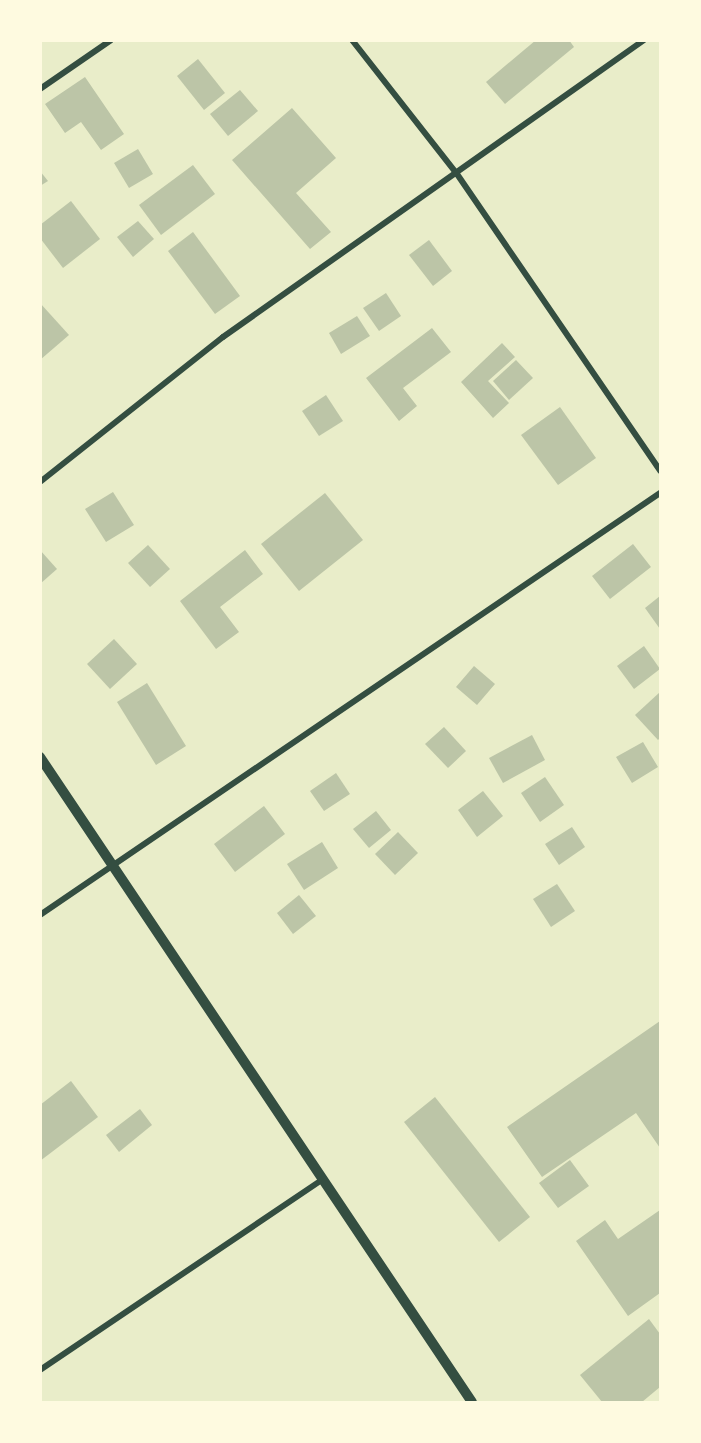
<!DOCTYPE html>
<style>
body{margin:0}
#map{position:relative;width:701px;height:1443px;overflow:hidden;background:#e9edc9;font-family:"PT Sans Narrow",sans-serif}
div>[style]{position:absolute}
.building>*{inset:0;background:#bcc5a7}
.minor>*{height:6px;margin:-3px;padding:0 3px;transform-origin:3px;border-radius:3px;background:#344e41}
.tertiary>*{height:10px;margin:-5px;padding:0 5px;transform-origin:5px;border-radius:5px;background:#344e41}
span{translate:-50% -50%;white-space:nowrap;text-align:center;line-height:1.15;-webkit-text-stroke:4.5px #fefae0;paint-order:stroke}
.frame{position:absolute;inset:0;border:42px solid #fefae0;pointer-events:none}
</style>
<div id="map">
<div class="building">
<i style="clip-path:polygon(536px 40px,569px 40px,574px 47px,505px 104px,486px 82px)"></i>
<i style="clip-path:polygon(198px 59px,225px 93px,204px 110px,177px 76px)"></i>
<i style="clip-path:polygon(85px 77px,124px 134px,101px 150px,81px 122px,65px 133px,45px 104px)"></i>
<i style="clip-path:polygon(240px 90px,258px 111px,228px 136px,210px 114px)"></i>
<i style="clip-path:polygon(292px 108px,336px 158px,296px 193px,331px 232px,310px 249px,232px 160px)"></i>
<i style="clip-path:polygon(138px 149px,153px 174px,129px 188px,114px 163px)"></i>
<i style="clip-path:polygon(193px 165px,215px 194px,161px 235px,139px 205px)"></i>
<i style="clip-path:polygon(40px 171px,48px 181px,40px 186px)"></i>
<i style="clip-path:polygon(71px 201px,100px 239px,63px 268px,40px 238px,40px 225px)"></i>
<i style="clip-path:polygon(138px 221px,154px 239px,133px 257px,117px 237px)"></i>
<i style="clip-path:polygon(193px 232px,240px 296px,215px 314px,168px 251px)"></i>
<i style="clip-path:polygon(429px 240px,452px 271px,433px 286px,409px 255px)"></i>
<i style="clip-path:polygon(386px 293px,401px 316px,379px 331px,363px 308px)"></i>
<i style="clip-path:polygon(40px 303px,69px 335px,40px 360px)"></i>
<i style="clip-path:polygon(357px 316px,370px 336px,341px 354px,329px 333px)"></i>
<i style="clip-path:polygon(432px 328px,451px 352px,403px 388px,417px 406px,399px 421px,366px 378px)"></i>
<i style="clip-path:polygon(502px 343px,515px 357px,488px 381px,509px 403px,493px 418px,461px 382px)"></i>
<i style="clip-path:polygon(516px 360px,533px 378px,509px 400px,493px 381px)"></i>
<i style="clip-path:polygon(326px 395px,343px 421px,319px 436px,302px 411px)"></i>
<i style="clip-path:polygon(560px 407px,596px 458px,558px 485px,521px 435px)"></i>
<i style="clip-path:polygon(113px 492px,134px 525px,106px 542px,85px 509px)"></i>
<i style="clip-path:polygon(325px 493px,363px 540px,299px 591px,261px 544px)"></i>
<i style="clip-path:polygon(633px 544px,651px 567px,610px 599px,592px 576px)"></i>
<i style="clip-path:polygon(148px 545px,170px 569px,150px 587px,128px 563px)"></i>
<i style="clip-path:polygon(40px 550px,57px 569px,40px 584px)"></i>
<i style="clip-path:polygon(245px 550px,263px 574px,220px 607px,239px 632px,216px 649px,180px 601px)"></i>
<i style="clip-path:polygon(660px 596px,660px 629px,645px 608px)"></i>
<i style="clip-path:polygon(114px 639px,137px 664px,110px 689px,87px 664px)"></i>
<i style="clip-path:polygon(644px 646px,660px 669px,634px 689px,617px 666px)"></i>
<i style="clip-path:polygon(474px 666px,495px 684px,477px 705px,456px 687px)"></i>
<i style="clip-path:polygon(147px 683px,186px 746px,156px 765px,117px 702px)"></i>
<i style="clip-path:polygon(660px 692px,660px 738px,658px 740px,635px 715px)"></i>
<i style="clip-path:polygon(444px 727px,466px 751px,448px 768px,425px 744px)"></i>
<i style="clip-path:polygon(532px 735px,545px 760px,503px 783px,489px 758px)"></i>
<i style="clip-path:polygon(643px 742px,658px 767px,632px 783px,616px 757px)"></i>
<i style="clip-path:polygon(336px 773px,350px 794px,324px 811px,310px 791px)"></i>
<i style="clip-path:polygon(545px 777px,564px 805px,540px 822px,521px 793px)"></i>
<i style="clip-path:polygon(483px 791px,503px 816px,477px 837px,458px 810px)"></i>
<i style="clip-path:polygon(264px 806px,285px 834px,235px 872px,214px 844px)"></i>
<i style="clip-path:polygon(376px 811px,391px 830px,369px 848px,353px 829px)"></i>
<i style="clip-path:polygon(572px 827px,585px 847px,559px 865px,545px 844px)"></i>
<i style="clip-path:polygon(398px 832px,418px 853px,395px 875px,375px 854px)"></i>
<i style="clip-path:polygon(322px 842px,338px 868px,304px 890px,287px 864px)"></i>
<i style="clip-path:polygon(557px 884px,575px 911px,551px 927px,533px 899px)"></i>
<i style="clip-path:polygon(299px 895px,316px 916px,293px 934px,277px 913px)"></i>
<i style="clip-path:polygon(660px 1021px,660px 1148px,636px 1113px,542px 1177px,507px 1127px)"></i>
<i style="clip-path:polygon(71px 1081px,98px 1117px,40px 1161px,40px 1105px)"></i>
<i style="clip-path:polygon(435px 1097px,530px 1217px,499px 1242px,404px 1122px)"></i>
<i style="clip-path:polygon(140px 1109px,152px 1125px,119px 1152px,106px 1135px)"></i>
<i style="clip-path:polygon(570px 1160px,589px 1186px,558px 1208px,539px 1183px)"></i>
<i style="clip-path:polygon(660px 1210px,660px 1293px,628px 1316px,576px 1241px,605px 1220px,618px 1239px)"></i>
<i style="clip-path:polygon(649px 1319px,660px 1334px,660px 1387px,642px 1402px,602px 1402px,580px 1375px)"></i>
</div>
<div class="minor">
<i style="left:352px;top:40px;width:170px;rotate:51.9deg"></i>
<i style="left:457px;top:174px;width:360px;rotate:55.6deg"></i>
<i style="left:40px;top:89px;width:86px;rotate:-34.6deg"></i>
<i style="left:40px;top:482px;width:233px;rotate:-38.4deg"></i>
<i style="left:223px;top:337px;width:515px;rotate:-35.2deg"></i>
<i style="left:40px;top:915px;width:750px;rotate:-34.24deg"></i>
<i style="left:40px;top:1370px;width:340px;rotate:-34deg"></i>
</div>
<div class="tertiary">
<i style="left:40px;top:757px;width:776px;rotate:56.19deg"></i>
</div>
<div class="frame"></div>
</div>
